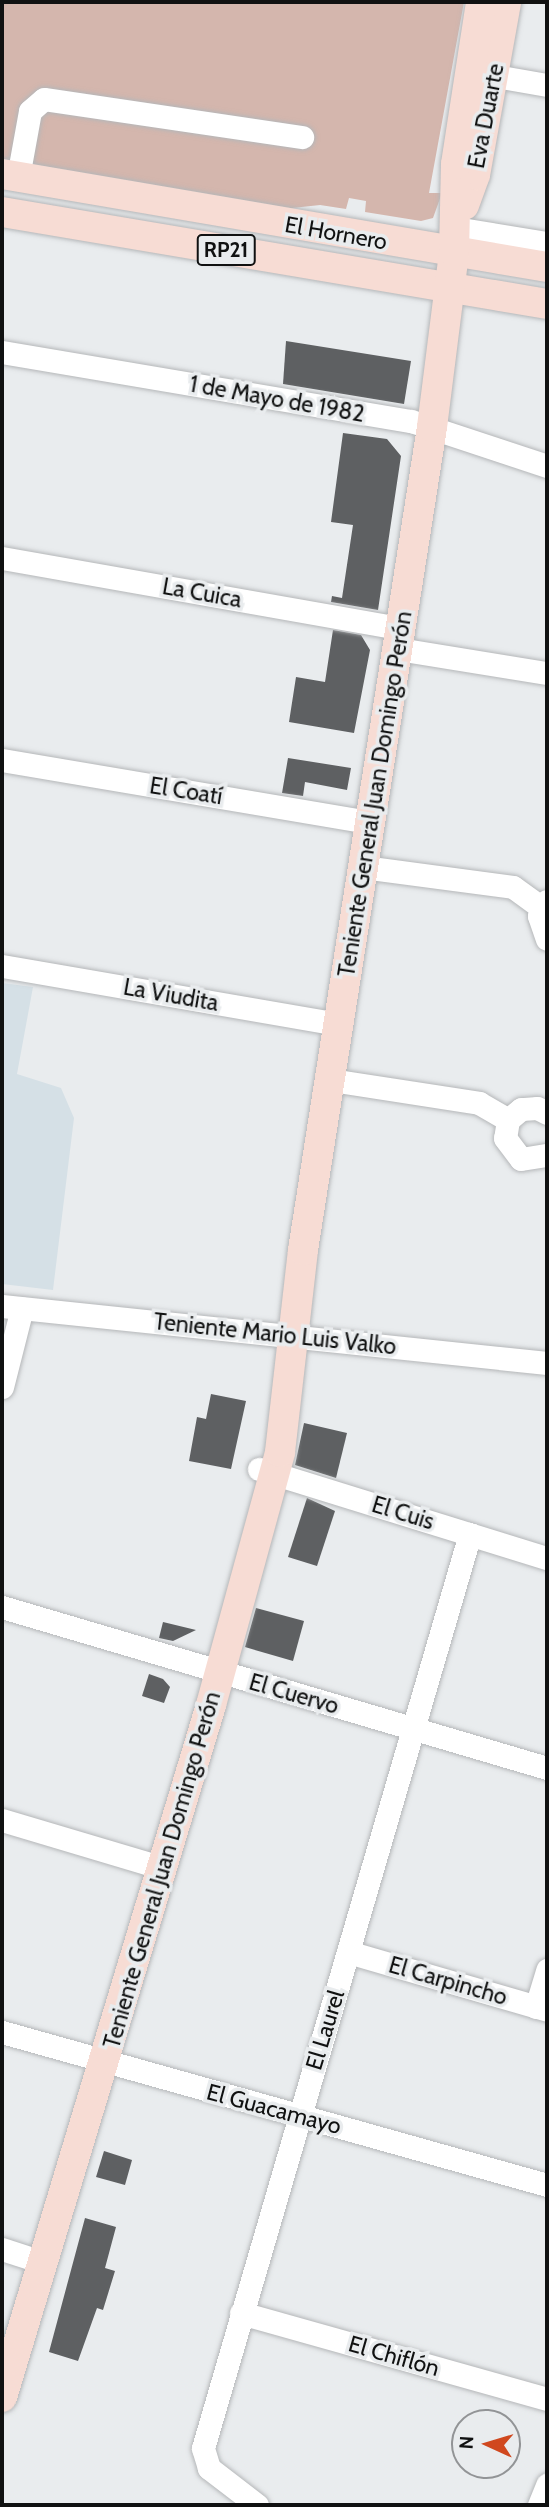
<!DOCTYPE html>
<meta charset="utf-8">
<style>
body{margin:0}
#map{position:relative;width:549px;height:2507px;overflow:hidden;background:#e9ecee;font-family:Cabin,sans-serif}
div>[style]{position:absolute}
.built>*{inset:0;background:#d5e0e6}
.green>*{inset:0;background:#d4b6ad}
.building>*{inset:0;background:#5e6062}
.roads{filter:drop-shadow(0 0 2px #b5b7b9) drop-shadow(0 0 2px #b5b7b9)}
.minor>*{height:23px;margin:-11.5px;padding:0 11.5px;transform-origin:11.5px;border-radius:11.5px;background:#fff}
.major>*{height:30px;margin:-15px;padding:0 15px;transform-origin:15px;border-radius:15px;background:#f7dcd4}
span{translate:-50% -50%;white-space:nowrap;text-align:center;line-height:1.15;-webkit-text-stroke:7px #e9ecee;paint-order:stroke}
.shield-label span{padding:2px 5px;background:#e9ecee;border:2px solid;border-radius:5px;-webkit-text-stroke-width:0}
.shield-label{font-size:21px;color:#101111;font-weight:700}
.street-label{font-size:23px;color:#101111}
.frame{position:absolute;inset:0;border:4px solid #101111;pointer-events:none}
.north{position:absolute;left:451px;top:2409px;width:70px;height:70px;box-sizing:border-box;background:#e9ecee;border:2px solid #929496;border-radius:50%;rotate:274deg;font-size:19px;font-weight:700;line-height:28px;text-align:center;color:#101111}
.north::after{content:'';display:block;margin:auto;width:24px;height:32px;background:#d0481e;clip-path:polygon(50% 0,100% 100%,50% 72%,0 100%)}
</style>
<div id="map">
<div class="built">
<i style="clip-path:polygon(2px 983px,33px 987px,17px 1074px,61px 1088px,74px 1118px,53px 1290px,2px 1284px)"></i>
</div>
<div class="green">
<i style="clip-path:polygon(2px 2px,464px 2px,429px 193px,442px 193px,433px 218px,421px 221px,365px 212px,366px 201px,349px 198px,346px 209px,320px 205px,283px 209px,2px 159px)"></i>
</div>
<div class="building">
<i style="clip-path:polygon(286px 341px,411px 361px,404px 404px,283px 384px)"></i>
<i style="clip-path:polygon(343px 433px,387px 439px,401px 456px,378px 610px,331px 602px,332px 596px,342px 598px,353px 525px,331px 522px)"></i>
<i style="clip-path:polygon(333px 630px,361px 635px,370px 650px,354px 733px,289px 722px,296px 677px,325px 682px)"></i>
<i style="clip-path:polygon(288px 758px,351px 768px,347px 790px,305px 782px,303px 796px,282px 793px)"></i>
<i style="clip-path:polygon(211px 1394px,246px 1401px,231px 1469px,189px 1461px,197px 1417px,206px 1419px)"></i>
<i style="clip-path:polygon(304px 1423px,347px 1433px,336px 1478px,295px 1465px)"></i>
<i style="clip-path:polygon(307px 1498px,335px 1511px,317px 1566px,288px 1557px)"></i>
<i style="clip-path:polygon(256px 1608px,304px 1621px,293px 1661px,245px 1647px)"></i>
<i style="clip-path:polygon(163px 1622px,196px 1630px,173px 1641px,159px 1638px)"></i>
<i style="clip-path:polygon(149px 1674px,163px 1679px,170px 1687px,164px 1703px,142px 1696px)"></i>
<i style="clip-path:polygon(104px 2151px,132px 2160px,125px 2185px,96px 2177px)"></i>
<i style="clip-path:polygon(85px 2218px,116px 2227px,105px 2268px,115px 2271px,103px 2310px,97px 2308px,78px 2361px,49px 2352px)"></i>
</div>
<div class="roads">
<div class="minor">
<i style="left:478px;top:73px;width:70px;rotate:9.9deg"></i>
<i style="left:18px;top:177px;width:67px;rotate:-79.7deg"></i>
<i style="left:30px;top:111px;width:18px;rotate:-41deg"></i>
<i style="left:44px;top:99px;width:261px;rotate:8.4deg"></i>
<i style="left:455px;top:228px;width:93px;rotate:9.3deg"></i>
<i style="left:2px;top:352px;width:415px;rotate:9.6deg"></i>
<i style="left:411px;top:421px;width:143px;rotate:18.3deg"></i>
<i style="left:2px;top:558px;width:405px;rotate:10deg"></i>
<i style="left:398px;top:649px;width:151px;rotate:9.2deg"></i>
<i style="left:2px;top:760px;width:373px;rotate:9.6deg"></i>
<i style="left:363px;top:867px;width:151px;rotate:7.6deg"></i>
<i style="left:513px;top:887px;width:36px;rotate:36deg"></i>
<i style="left:547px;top:901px;width:17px;rotate:118deg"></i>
<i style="left:539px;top:916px;width:24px;rotate:71deg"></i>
<i style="left:2px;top:966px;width:342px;rotate:9.8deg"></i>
<i style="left:331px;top:1080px;width:150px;rotate:8.8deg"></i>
<i style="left:479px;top:1103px;width:34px;rotate:30deg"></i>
<i style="left:547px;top:1113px;width:11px;rotate:-153deg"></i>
<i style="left:537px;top:1108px;width:16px;rotate:176deg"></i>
<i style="left:521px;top:1109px;width:17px;rotate:140deg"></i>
<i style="left:508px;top:1120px;width:18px;rotate:99deg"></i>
<i style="left:505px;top:1138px;width:26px;rotate:53deg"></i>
<i style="left:521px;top:1159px;width:26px;rotate:-9deg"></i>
<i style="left:2px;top:1306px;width:548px;rotate:5.97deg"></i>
<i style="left:2px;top:1387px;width:81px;rotate:-75.8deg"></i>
<i style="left:259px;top:1469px;width:301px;rotate:17.2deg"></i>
<i style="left:2px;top:1607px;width:568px;rotate:16.46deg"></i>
<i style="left:2px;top:1820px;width:150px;rotate:16.6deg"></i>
<i style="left:348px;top:1952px;width:207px;rotate:16.2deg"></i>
<i style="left:536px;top:2007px;width:39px;rotate:-73deg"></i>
<i style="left:2px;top:2032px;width:566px;rotate:15.68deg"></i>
<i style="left:2px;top:2249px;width:26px;rotate:18deg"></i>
<i style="left:241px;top:2313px;width:318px;rotate:15.7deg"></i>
<i style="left:257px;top:2505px;width:61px;rotate:-142.4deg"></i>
<i style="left:209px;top:2468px;width:21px;rotate:-107deg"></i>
<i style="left:203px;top:2448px;width:952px;rotate:-73.72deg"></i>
<i style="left:539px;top:2505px;width:22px;rotate:-68deg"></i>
</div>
<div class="major">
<i style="left:2px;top:174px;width:553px;rotate:9.68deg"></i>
<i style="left:464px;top:205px;width:32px;rotate:-70deg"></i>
<i style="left:475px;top:175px;width:176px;rotate:-79.8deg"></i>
<i style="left:2px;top:212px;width:553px;rotate:9.58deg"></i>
<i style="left:2px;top:2397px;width:723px;rotate:-73.19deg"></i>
<i style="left:211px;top:1705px;width:262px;rotate:-74.7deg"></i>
<i style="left:280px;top:1452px;width:203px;rotate:-83.5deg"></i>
<i style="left:303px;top:1250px;width:833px;rotate:-81.09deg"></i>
<i style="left:432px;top:427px;width:176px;rotate:-82.8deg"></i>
<i style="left:454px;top:252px;width:88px;rotate:-88.7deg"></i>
<i style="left:456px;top:164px;width:164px;rotate:-81.2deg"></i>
</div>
</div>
<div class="shield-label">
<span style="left:226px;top:250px">RP21</span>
</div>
<div class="street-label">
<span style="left:486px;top:116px;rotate:-79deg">Eva Duarte</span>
<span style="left:336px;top:233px;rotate:10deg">El Hornero</span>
<span style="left:277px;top:399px;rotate:10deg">1 de Mayo de 1982</span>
<span style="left:202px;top:593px;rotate:10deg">La Cuica</span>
<span style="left:186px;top:791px;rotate:9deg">El Coatí</span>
<span style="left:375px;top:794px;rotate:-81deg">Teniente General Juan Domingo Perón</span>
<span style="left:171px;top:995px;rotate:10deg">La Viudita</span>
<span style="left:275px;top:1334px;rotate:6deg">Teniente Mario Luis Valko</span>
<span style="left:403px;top:1513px;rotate:17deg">El Cuis</span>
<span style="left:294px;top:1694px;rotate:16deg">El Cuervo</span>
<span style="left:162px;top:1870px;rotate:-74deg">Teniente General Juan Domingo Perón</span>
<span style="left:448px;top:1981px;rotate:16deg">El Carpincho</span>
<span style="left:325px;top:2030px;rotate:-73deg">El Laurel</span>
<span style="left:274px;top:2109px;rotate:15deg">El Guacamayo</span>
<span style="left:394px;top:2356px;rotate:16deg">El Chiflón</span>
</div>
<div class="frame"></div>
<div class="north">N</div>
</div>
